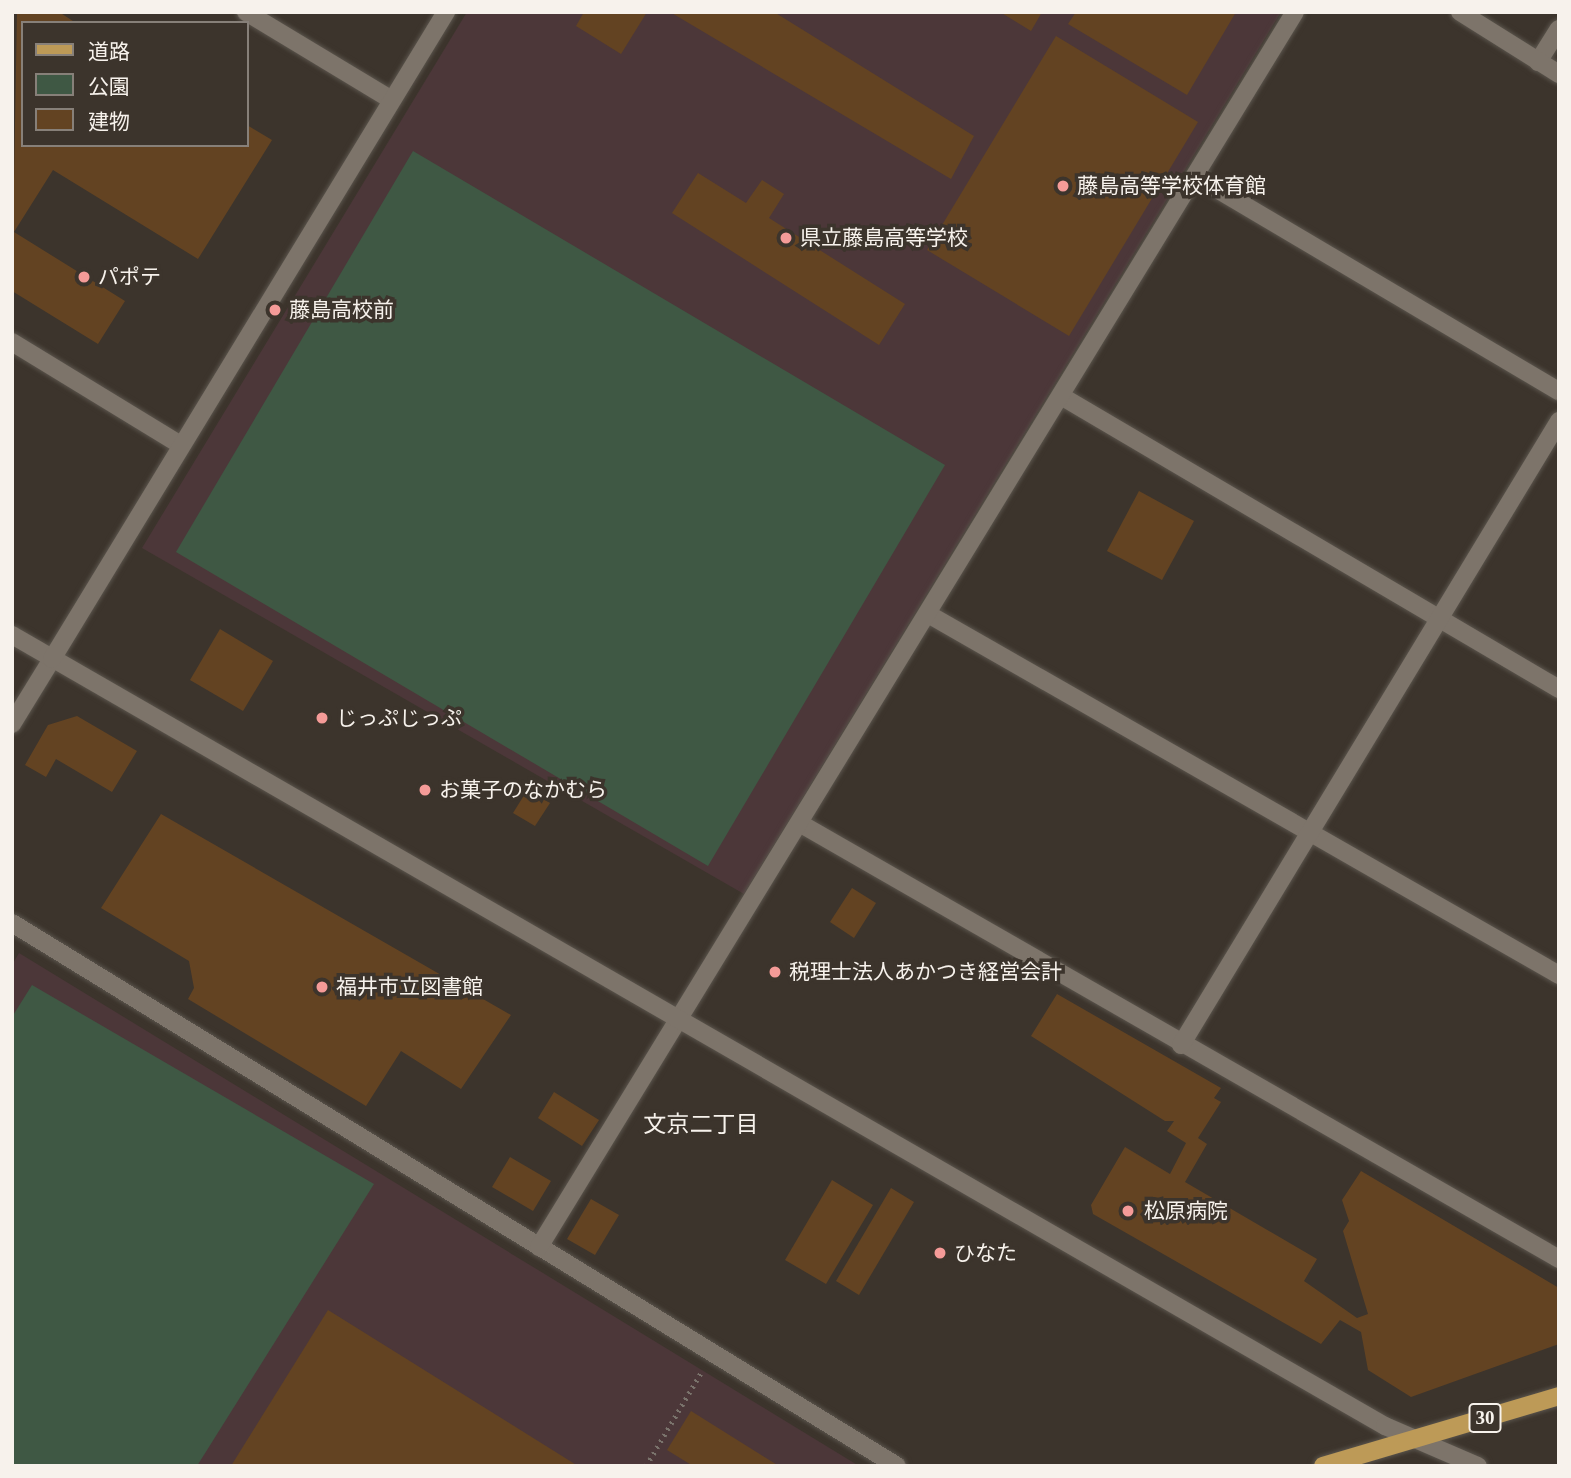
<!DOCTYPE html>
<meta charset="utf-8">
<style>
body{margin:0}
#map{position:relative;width:1571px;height:1478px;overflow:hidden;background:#3c342c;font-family:"Times New Roman","Noto Sans JP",serif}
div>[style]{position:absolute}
.education>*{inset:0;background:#4c3739}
.green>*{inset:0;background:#3f5844}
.building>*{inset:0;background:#634322}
.path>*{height:4.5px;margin-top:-2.25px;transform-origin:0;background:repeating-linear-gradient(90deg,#7a736c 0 2px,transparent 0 7px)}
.roads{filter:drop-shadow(0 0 2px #5a544c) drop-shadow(0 0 2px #5a544c)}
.minor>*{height:18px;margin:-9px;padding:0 9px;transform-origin:9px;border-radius:9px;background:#7d746a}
.tertiary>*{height:18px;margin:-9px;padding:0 9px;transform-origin:9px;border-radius:9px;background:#7d746a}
.primary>*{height:18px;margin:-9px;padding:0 9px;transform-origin:9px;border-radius:9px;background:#bd9a57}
.dots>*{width:19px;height:19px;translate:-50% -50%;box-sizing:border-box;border:4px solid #3c342c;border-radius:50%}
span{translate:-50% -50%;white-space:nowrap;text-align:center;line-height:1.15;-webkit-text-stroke:7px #3c342c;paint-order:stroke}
.shield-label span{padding:2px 5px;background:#3c342c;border:2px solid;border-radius:5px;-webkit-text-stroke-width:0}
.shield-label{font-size:19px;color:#f7f2ec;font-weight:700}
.poi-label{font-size:21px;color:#f7f2ec}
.left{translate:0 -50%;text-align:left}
.neighbourhood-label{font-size:23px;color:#f7f2ec}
.frame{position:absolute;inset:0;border:14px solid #f7f2ec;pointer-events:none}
.legend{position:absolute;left:21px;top:21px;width:228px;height:126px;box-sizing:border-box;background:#3c342c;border:2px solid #878079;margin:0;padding:9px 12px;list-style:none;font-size:21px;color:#f7f2ec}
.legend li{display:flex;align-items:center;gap:14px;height:35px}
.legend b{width:35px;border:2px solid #878079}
</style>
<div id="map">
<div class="education">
<i style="clip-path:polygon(467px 12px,1281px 12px,744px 894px,142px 548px)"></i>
<i style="clip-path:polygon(19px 953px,859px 1466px,12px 1466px,12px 965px)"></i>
</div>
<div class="green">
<i style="clip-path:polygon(413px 151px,945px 465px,708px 866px,176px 552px)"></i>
<i style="clip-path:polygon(32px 985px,374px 1184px,197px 1466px,12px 1466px,12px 1017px)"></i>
</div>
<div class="building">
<i style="clip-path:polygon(17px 12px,59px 12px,76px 23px,23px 23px,23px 145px,247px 145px,247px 125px,272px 140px,198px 259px,53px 170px,14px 232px,125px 301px,98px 344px,12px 291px)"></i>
<i style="clip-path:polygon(584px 12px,647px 12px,621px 54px,576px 26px)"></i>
<i style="clip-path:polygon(670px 12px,774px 12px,974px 136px,951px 179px)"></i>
<i style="clip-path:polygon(1000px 12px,1042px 12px,1031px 31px)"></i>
<i style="clip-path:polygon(1076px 12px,1236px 12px,1187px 95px,1068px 24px)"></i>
<i style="clip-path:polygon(1056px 36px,1198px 122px,1069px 336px,927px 250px)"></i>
<i style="clip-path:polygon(698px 173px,746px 203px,762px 180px,784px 194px,769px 218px,905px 304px,879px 345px,672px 213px)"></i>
<i style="clip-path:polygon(1139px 491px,1194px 521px,1162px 580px,1107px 551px)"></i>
<i style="clip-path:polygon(220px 629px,273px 661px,243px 711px,190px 680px)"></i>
<i style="clip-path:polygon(77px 716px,137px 751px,112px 792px,56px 759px,46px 777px,25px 765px,48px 725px)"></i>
<i style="clip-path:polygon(528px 789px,550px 803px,535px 826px,513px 813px)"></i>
<i style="clip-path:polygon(161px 814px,511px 1015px,461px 1089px,401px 1051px,366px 1106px,188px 999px,194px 988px,189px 961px,101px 908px)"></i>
<i style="clip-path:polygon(852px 888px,876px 903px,854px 938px,830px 922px)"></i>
<i style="clip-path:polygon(1057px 994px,1221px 1088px,1214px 1098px,1221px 1102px,1198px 1138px,1207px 1144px,1185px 1182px,1317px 1259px,1304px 1281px,1347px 1311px,1357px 1318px,1368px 1314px,1343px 1231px,1349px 1221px,1342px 1200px,1361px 1171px,1559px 1288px,1559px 1344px,1411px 1397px,1368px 1370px,1361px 1332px,1340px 1320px,1321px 1344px,1093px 1214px,1091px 1205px,1125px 1147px,1170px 1174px,1186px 1143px,1167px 1131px,1174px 1121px,1165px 1121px,1031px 1036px)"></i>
<i style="clip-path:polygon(554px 1092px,599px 1120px,582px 1146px,538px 1118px)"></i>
<i style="clip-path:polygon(510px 1157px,551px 1181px,533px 1211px,492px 1187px)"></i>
<i style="clip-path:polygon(832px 1180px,873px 1205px,826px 1284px,785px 1260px)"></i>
<i style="clip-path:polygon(891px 1188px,914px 1202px,859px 1295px,836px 1281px)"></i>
<i style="clip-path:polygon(591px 1199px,619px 1215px,595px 1255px,567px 1239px)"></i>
<i style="clip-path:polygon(328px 1310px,578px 1466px,231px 1466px)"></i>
<i style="clip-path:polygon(691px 1411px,779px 1466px,693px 1466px,667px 1450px)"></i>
</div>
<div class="path">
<i style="left:646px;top:1466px;width:110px;rotate:-59.5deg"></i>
</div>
<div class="roads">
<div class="minor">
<i style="left:246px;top:12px;width:170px;rotate:31.1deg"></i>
<i style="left:1538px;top:62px;width:39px;rotate:-58deg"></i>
<i style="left:1195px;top:176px;width:423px;rotate:30.6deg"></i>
<i style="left:12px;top:342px;width:198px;rotate:31.4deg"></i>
<i style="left:1061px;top:396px;width:578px;rotate:30.47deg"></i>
<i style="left:928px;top:614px;width:727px;rotate:29.77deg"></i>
<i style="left:12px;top:724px;width:76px;rotate:-58.4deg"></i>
<i style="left:801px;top:824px;width:874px;rotate:29.85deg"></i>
<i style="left:12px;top:923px;width:1038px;rotate:31.53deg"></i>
<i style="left:1181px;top:1045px;width:730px;rotate:-58.79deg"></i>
<i style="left:539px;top:1247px;width:1448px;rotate:-58.53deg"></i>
</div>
<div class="tertiary">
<i style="left:1460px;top:12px;width:117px;rotate:32.1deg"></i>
<i style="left:12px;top:635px;width:1585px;rotate:29.95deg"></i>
<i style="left:1385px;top:1426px;width:101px;rotate:23.3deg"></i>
<i style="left:52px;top:659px;width:758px;rotate:-58.66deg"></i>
</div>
<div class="primary">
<i style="left:1323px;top:1466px;width:246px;rotate:-16.5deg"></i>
</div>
</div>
<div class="dots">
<i style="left:1063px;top:186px;background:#f59b98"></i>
<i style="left:786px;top:238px;background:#f59b98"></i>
<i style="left:84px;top:277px;background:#f59b98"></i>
<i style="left:275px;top:310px;background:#f59b98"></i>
<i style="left:322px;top:718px;background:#f59b98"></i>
<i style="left:425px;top:790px;background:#f59b98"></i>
<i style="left:775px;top:972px;background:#f59b98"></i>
<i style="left:322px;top:987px;background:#f59b98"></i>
<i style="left:1128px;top:1211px;background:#f59b98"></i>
<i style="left:940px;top:1253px;background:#f59b98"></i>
</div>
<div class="shield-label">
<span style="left:1485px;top:1418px">30</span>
</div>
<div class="poi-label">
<span class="left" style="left:1077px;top:186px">藤島高等学校体育館</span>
<span class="left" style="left:800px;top:238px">県立藤島高等学校</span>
<span class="left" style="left:98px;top:277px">パポテ</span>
<span class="left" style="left:289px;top:310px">藤島高校前</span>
<span class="left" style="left:336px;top:718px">じっぷじっぷ</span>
<span class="left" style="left:439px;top:790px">お菓子のなかむら</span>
<span class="left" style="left:789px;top:972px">税理士法人あかつき経営会計</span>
<span class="left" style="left:336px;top:987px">福井市立図書館</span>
<span class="left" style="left:1144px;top:1211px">松原病院</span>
<span class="left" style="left:954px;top:1253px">ひなた</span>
</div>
<div class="neighbourhood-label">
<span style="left:701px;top:1125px">文京二丁目</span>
</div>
<div class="frame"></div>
<ul class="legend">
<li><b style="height:9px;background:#bd9a57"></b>道路</li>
<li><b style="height:19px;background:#3f5844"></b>公園</li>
<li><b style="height:19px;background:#634322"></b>建物</li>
</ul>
</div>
